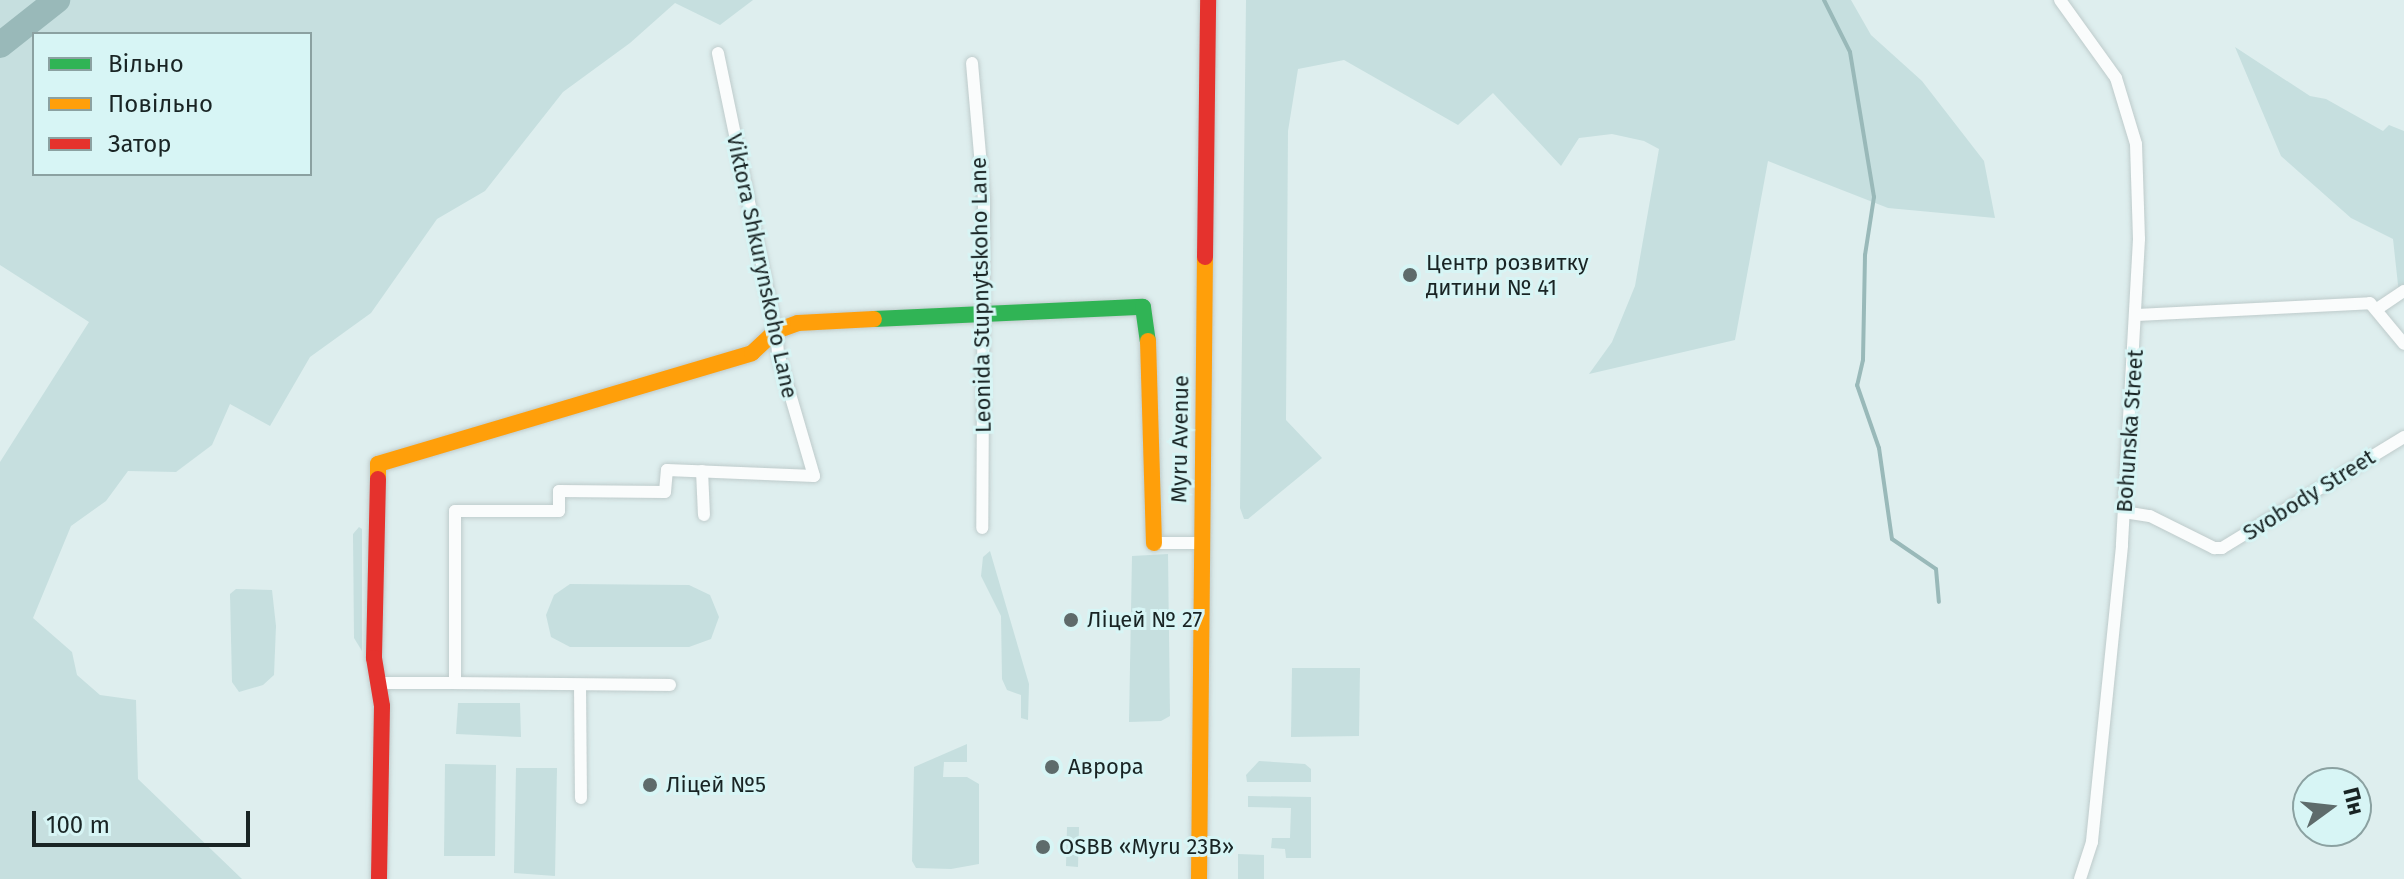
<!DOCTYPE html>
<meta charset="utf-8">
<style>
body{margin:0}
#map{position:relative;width:2404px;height:879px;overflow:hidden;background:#deeeee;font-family:"Fira Sans",sans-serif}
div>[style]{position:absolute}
.green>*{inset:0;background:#c6dfdf}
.stream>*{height:4px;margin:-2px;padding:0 2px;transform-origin:2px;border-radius:2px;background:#99b9b9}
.river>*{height:26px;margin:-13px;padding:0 13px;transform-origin:13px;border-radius:13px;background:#99b9b9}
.roads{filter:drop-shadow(0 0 2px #becbcb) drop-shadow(0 0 2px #becbcb)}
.street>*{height:12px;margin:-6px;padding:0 6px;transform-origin:6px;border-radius:6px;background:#fafcfc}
.fast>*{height:16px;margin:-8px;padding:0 8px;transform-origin:8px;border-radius:8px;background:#30b455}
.slow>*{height:16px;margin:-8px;padding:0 8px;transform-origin:8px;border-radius:8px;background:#ff9f0a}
.jam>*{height:16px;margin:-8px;padding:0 8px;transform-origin:8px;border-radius:8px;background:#e5322d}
.dots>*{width:22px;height:22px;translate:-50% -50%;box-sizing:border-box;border:4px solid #d7f5f5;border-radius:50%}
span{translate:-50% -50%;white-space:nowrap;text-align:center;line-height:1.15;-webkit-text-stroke:6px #d7f5f5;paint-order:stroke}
.poi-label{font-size:22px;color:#192424}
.left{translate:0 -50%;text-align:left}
.street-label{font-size:22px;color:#192424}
.legend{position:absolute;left:32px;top:32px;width:280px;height:144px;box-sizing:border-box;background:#d7f5f5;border:2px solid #8ba1a1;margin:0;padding:10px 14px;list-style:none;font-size:24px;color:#192424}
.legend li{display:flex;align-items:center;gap:16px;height:40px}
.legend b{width:40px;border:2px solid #8ba1a1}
.north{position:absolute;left:2292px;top:767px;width:80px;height:80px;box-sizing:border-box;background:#d7f5f5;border:2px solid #8ba1a1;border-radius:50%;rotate:75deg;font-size:22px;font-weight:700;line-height:32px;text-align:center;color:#192424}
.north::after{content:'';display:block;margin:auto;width:28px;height:36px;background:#5e6b6b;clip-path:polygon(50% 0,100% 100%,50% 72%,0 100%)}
.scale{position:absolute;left:32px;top:811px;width:218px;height:36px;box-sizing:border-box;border:4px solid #192424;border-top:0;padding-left:10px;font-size:24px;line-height:28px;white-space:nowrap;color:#192424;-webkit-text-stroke:6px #d7f5f5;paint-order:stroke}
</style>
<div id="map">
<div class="green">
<i style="clip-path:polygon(evenodd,0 0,753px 0,720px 25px,675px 3px,630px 43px,563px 92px,485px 191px,437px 219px,371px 313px,310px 357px,270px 426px,230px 404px,212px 445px,176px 472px,128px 471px,106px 501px,71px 526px,33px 618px,72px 652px,77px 675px,100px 695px,136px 700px,138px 779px,242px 879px,0 879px,0 462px,89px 322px,0 265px,0 0,34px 34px,310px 34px,310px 174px,34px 174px,34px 34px)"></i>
<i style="clip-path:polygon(1246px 0,1851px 0,1871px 35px,1922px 81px,1984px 161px,1995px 218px,1888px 208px,1768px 161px,1735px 340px,1589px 374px,1612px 342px,1635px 286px,1659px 149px,1644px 141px,1612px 134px,1579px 138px,1561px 166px,1493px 93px,1458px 125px,1344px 60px,1298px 69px,1288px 131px,1286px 420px,1322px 458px,1248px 519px,1244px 519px,1240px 508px)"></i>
<i style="clip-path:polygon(2235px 47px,2310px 96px,2326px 99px,2383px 131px,2389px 125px,2404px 131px,2404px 291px,2399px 294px,2393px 239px,2351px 218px,2281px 156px)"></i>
<i style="clip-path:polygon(359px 527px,362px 529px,362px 651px,354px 638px,353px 534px)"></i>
<i style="clip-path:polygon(990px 551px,1029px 684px,1028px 720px,1021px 718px,1021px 695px,1007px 690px,1002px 679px,1001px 616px,981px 576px,983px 557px)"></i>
<i style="clip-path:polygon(1168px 554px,1170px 716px,1161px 721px,1129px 722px,1132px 556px)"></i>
<i style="clip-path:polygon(570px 584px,689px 585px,710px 595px,719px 617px,711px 639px,689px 647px,570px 647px,551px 637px,546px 615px,554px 595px)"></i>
<i style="clip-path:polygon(236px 589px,272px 590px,276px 626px,274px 675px,263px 685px,239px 692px,232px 682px,230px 594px)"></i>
<i style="clip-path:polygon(1292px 668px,1360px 668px,1359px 736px,1291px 737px)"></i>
<i style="clip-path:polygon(458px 703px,520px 703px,521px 737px,456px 734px)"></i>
<i style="clip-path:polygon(967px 744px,967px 762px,944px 762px,943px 777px,967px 777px,979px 784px,979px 864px,951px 869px,916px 868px,912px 861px,914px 767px)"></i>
<i style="clip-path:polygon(1259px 761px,1305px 764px,1311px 769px,1311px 782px,1247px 782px,1246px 775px)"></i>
<i style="clip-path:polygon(445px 764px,496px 765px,495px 856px,444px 856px)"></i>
<i style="clip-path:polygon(516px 768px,557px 768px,555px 876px,514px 873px)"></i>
<i style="clip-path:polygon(1248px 796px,1311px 797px,1311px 858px,1286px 858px,1285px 849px,1271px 848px,1272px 838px,1290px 838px,1291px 808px,1248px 807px)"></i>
<i style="clip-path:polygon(1067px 827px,1079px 827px,1078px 867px,1066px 866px)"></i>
<i style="clip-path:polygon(1238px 854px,1264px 855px,1264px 879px,1238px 879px)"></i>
</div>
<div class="stream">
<i style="left:1824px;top:0;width:58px;rotate:63.4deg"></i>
<i style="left:1850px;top:52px;width:147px;rotate:80.6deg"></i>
<i style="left:1874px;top:197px;width:59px;rotate:98.8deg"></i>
<i style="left:1865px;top:255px;width:105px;rotate:91.1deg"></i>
<i style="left:1863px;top:360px;width:26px;rotate:103deg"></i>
<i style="left:1857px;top:385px;width:67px;rotate:70.8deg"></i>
<i style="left:1879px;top:448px;width:92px;rotate:81.9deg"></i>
<i style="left:1892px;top:539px;width:53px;rotate:34.3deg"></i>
<i style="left:1936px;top:569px;width:33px;rotate:85deg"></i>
</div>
<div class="river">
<i style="left:0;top:45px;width:73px;rotate:-38.3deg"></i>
</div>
<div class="roads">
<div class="street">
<i style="left:2060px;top:0;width:96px;rotate:54.3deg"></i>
<i style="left:2116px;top:78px;width:69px;rotate:73.1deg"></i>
<i style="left:2136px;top:144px;width:95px;rotate:88.2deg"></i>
<i style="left:2139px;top:239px;width:307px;rotate:93.2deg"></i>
<i style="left:2122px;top:546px;width:298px;rotate:95.8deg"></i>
<i style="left:2092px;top:842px;width:39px;rotate:108deg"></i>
<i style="left:972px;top:63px;width:137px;rotate:85deg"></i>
<i style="left:984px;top:199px;width:329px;rotate:90.3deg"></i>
<i style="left:2377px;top:309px;width:32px;rotate:-34deg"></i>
<i style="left:2137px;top:315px;width:233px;rotate:-2.9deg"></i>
<i style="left:2370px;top:303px;width:53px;rotate:50.3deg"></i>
<i style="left:702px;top:471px;width:44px;rotate:87.4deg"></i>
<i style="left:2124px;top:512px;width:26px;rotate:9deg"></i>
<i style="left:2150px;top:516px;width:72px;rotate:26.6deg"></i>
<i style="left:2214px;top:548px;width:8px"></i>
<i style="left:2222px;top:548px;width:213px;rotate:-31.4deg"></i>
<i style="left:1154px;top:543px;width:47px"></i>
<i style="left:379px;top:683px;width:76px"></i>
<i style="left:455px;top:683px;width:172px;rotate:-90deg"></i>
<i style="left:455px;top:511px;width:104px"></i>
<i style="left:559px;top:511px;width:20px;rotate:-90deg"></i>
<i style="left:559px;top:491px;width:106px;rotate:0.5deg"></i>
<i style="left:665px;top:492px;width:22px;rotate:-85deg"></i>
<i style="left:667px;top:470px;width:147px;rotate:2.3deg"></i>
<i style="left:814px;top:476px;width:128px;rotate:-106.3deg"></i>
<i style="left:778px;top:353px;width:22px;rotate:-95deg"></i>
<i style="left:776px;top:331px;width:284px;rotate:-101.8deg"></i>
<i style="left:455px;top:683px;width:215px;rotate:0.5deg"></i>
<i style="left:580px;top:685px;width:113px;rotate:89.5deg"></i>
</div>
<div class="fast">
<i style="left:874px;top:319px;width:269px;rotate:-2.6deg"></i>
<i style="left:1143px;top:307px;width:34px;rotate:82deg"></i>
</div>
<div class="slow">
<i style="left:1148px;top:341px;width:202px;rotate:88.3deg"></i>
<i style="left:378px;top:479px;width:15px;rotate:-90deg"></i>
<i style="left:378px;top:464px;width:390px;rotate:-16.5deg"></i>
<i style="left:752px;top:353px;width:33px;rotate:-43deg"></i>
<i style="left:776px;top:331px;width:23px;rotate:-20deg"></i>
<i style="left:798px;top:323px;width:76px;rotate:-3deg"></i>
<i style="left:1199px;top:879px;width:622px;rotate:-89.45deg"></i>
</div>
<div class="jam">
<i style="left:1205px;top:257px;width:257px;rotate:-89.3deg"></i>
<i style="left:378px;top:479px;width:179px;rotate:91.3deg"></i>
<i style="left:374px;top:658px;width:49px;rotate:80.5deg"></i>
<i style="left:382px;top:706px;width:173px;rotate:91deg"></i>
</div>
</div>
<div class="dots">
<i style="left:1410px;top:275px;background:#5e6b6b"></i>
<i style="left:1071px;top:620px;background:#5e6b6b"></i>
<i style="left:1052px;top:767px;background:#5e6b6b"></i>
<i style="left:650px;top:785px;background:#5e6b6b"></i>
<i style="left:1043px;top:847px;background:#5e6b6b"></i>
</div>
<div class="poi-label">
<span class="left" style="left:1426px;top:275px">Центр розвитку<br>дитини № 41</span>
<span class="left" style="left:1087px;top:620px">Ліцей № 27</span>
<span class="left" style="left:1068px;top:767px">Аврора</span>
<span class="left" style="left:666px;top:785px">Ліцей №5</span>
<span class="left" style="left:1059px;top:847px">OSBB «Myru 23B»</span>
</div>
<div class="street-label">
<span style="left:762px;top:266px;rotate:78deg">Viktora Shkurynskoho Lane</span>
<span style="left:981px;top:295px;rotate:-91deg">Leonida Stupnytskoho Lane</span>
<span style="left:2130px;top:431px;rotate:-86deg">Bohunska Street</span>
<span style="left:1180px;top:439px;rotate:-89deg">Myru Avenue</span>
<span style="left:2309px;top:495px;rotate:-32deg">Svobody Street</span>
</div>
<ul class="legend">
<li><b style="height:10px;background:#30b455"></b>Вільно</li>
<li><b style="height:10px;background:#ff9f0a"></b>Повільно</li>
<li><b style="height:10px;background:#e5322d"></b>Затор</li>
</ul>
<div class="north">Пн</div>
<div class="scale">100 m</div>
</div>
